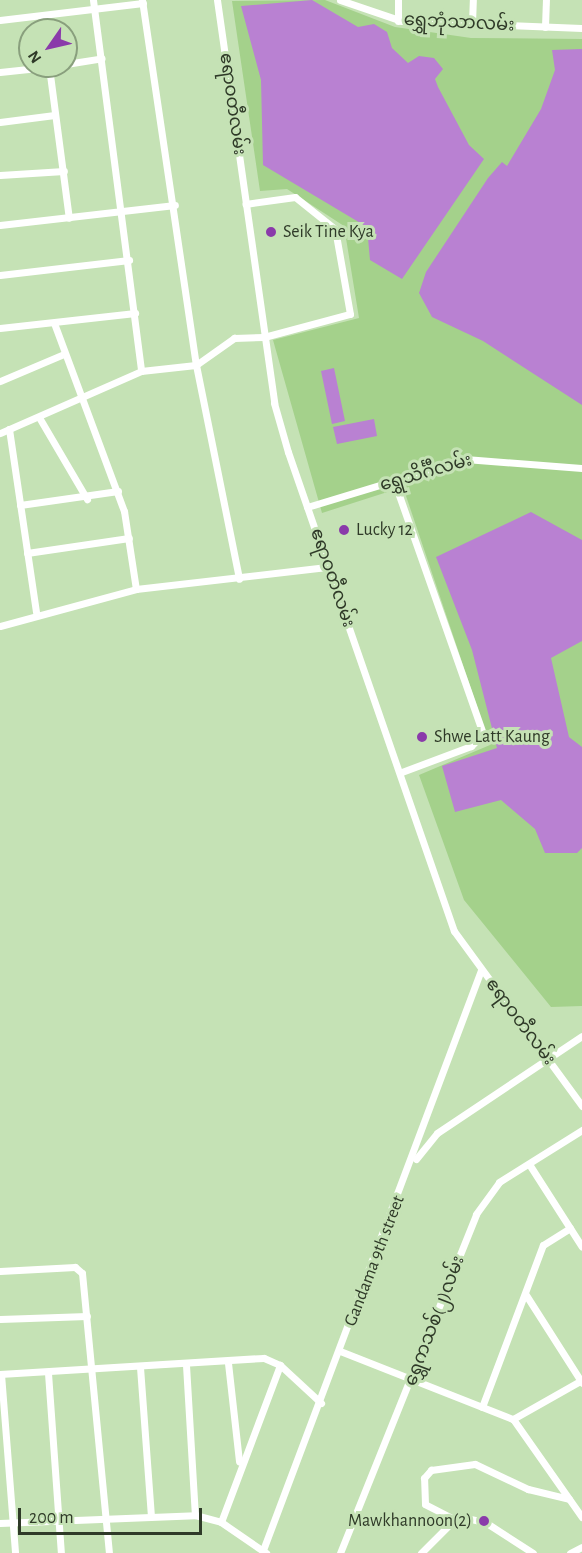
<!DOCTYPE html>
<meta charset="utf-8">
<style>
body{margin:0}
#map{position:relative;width:582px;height:1553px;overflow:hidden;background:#c5e2b5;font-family:"Alegreya Sans","Noto Sans Myanmar",sans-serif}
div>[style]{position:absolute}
.green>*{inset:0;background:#a4d18b}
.water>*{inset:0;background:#b981d2}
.minor>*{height:7px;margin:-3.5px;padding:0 3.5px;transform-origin:3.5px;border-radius:3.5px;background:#fff}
.dots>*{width:16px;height:16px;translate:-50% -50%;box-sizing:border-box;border:3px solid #c5e2b5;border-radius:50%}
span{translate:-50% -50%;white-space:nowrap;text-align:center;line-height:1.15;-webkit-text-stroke:6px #c5e2b5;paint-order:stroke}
.street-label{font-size:18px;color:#2f3a28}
.poi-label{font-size:18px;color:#2f3a28}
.left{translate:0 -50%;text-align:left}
.right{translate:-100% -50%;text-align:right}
.north{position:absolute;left:18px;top:18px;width:60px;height:60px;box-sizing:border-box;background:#c5e2b5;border:2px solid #899f7d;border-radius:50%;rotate:236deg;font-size:16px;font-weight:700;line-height:24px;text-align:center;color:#2f3a28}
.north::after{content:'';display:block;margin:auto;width:21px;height:27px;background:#8a3aaa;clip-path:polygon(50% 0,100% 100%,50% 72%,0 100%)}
.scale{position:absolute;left:18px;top:1508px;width:184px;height:27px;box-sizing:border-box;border:3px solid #2f3a28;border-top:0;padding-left:8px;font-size:18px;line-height:21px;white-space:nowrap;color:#2f3a28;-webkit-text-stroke:4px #c5e2b5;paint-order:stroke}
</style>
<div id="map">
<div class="green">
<i style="clip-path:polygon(325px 0,395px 27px,471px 38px,582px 39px,582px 1006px,551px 1007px,464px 900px,419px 775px,490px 745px,403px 487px,322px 513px,273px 340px,359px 318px,344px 226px,287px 189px,260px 191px,232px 1px)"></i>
</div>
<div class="water">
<i style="clip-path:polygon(312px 0,358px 27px,374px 24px,387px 32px,392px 48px,408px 63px,419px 56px,434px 58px,443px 69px,435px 79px,438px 87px,469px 145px,484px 159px,402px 279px,370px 260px,367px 227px,263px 165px,261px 80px,241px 6px)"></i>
<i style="clip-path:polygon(582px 49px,582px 405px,483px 341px,432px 317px,419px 293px,426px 272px,488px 178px,502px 162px,507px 166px,541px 109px,555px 70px,552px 50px)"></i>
<i style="clip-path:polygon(334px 368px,345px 421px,332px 424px,321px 371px)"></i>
<i style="clip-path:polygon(374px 419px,377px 436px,337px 444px,333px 427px)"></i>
<i style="clip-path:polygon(531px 512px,582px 540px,582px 641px,551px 658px,569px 737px,582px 747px,582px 848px,577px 853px,545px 853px,535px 829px,501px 800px,455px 812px,442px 766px,497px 748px,472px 650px,436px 557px)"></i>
</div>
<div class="minor">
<i style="left:93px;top:0;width:374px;rotate:82.6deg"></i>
<i style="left:142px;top:0;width:369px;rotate:81.6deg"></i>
<i style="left:196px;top:365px;width:218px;rotate:78.6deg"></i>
<i style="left:217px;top:0;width:407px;rotate:81.9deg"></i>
<i style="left:274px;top:403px;width:51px;rotate:74.1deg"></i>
<i style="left:288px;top:452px;width:507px;rotate:70.89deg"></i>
<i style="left:454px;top:931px;width:217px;rotate:53.8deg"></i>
<i style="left:340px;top:0;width:65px;rotate:18.7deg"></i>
<i style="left:402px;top:21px;width:180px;rotate:2.2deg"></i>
<i style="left:0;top:20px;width:144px;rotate:-6.8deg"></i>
<i style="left:398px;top:21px;width:21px;rotate:-90deg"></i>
<i style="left:472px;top:24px;width:24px;rotate:-88deg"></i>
<i style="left:545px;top:27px;width:27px;rotate:-88deg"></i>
<i style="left:66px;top:64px;width:36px;rotate:-9deg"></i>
<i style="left:49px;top:67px;width:152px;rotate:82.5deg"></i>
<i style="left:0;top:72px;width:57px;rotate:-6deg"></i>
<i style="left:0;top:122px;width:55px;rotate:-7.3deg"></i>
<i style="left:0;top:175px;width:64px;rotate:-3.6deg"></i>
<i style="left:0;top:225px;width:176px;rotate:-6.5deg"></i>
<i style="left:0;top:275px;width:130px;rotate:-6.6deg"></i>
<i style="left:54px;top:323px;width:201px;rotate:69.6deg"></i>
<i style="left:124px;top:511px;width:79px;rotate:81.3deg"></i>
<i style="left:0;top:328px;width:136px;rotate:-6.3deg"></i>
<i style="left:0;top:381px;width:69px;rotate:-22.9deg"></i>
<i style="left:40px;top:419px;width:93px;rotate:59.6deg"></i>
<i style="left:9px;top:429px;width:185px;rotate:81.6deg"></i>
<i style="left:0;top:433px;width:154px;rotate:-23.7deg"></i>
<i style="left:141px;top:371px;width:55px;rotate:-6.2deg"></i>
<i style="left:196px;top:365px;width:47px;rotate:-35.4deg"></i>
<i style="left:234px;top:338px;width:30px;rotate:-2deg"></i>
<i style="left:264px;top:337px;width:89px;rotate:-15deg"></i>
<i style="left:350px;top:314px;width:86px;rotate:-100deg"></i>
<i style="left:335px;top:229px;width:51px;rotate:-141.3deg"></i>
<i style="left:295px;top:197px;width:50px;rotate:172deg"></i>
<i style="left:394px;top:481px;width:268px;rotate:70.6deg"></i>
<i style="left:483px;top:734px;width:17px;rotate:135deg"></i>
<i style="left:471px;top:746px;width:74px;rotate:159.4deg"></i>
<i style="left:20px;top:505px;width:99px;rotate:-8.1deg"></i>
<i style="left:307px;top:507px;width:165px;rotate:-16.9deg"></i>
<i style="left:465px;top:459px;width:117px;rotate:4.4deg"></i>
<i style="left:27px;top:553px;width:103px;rotate:-8.4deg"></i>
<i style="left:0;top:626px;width:141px;rotate:-15.2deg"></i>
<i style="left:136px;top:589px;width:192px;rotate:-6.6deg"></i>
<i style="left:416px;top:1159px;width:33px;rotate:-51deg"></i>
<i style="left:437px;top:1133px;width:174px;rotate:-33.8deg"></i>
<i style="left:529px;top:1164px;width:98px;rotate:57.4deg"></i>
<i style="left:0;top:1271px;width:75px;rotate:-3.1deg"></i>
<i style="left:75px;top:1267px;width:9px;rotate:41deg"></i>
<i style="left:82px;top:1273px;width:281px;rotate:84.5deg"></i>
<i style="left:526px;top:1295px;width:104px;rotate:57.5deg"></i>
<i style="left:0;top:1319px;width:87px;rotate:-2deg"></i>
<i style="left:340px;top:1351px;width:186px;rotate:21.5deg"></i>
<i style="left:513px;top:1419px;width:120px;rotate:54.9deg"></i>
<i style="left:228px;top:1363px;width:99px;rotate:83.6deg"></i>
<i style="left:186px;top:1365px;width:150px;rotate:86.6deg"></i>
<i style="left:140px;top:1367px;width:150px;rotate:85.8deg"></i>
<i style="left:48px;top:1373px;width:180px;rotate:85.9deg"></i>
<i style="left:0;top:1374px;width:264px;rotate:-3.5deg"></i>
<i style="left:264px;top:1358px;width:17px;rotate:24deg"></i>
<i style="left:280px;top:1365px;width:56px;rotate:42.8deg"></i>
<i style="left:1px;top:1374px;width:180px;rotate:85.5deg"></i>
<i style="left:482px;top:1407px;width:173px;rotate:-69.4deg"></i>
<i style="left:543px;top:1245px;width:32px;rotate:-32deg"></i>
<i style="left:513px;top:1419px;width:79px;rotate:-29.5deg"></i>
<i style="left:452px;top:1518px;width:30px;rotate:-153deg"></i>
<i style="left:425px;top:1504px;width:26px;rotate:-92deg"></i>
<i style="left:424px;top:1478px;width:11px;rotate:-49deg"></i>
<i style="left:431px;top:1470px;width:44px;rotate:-7.8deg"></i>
<i style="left:475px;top:1464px;width:59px;rotate:25.3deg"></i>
<i style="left:528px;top:1489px;width:42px;rotate:13.7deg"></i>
<i style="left:221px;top:1522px;width:168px;rotate:-69.4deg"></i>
<i style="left:0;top:1523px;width:195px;rotate:-2.3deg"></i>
<i style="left:195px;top:1515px;width:27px;rotate:15deg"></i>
<i style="left:221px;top:1522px;width:55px;rotate:34.6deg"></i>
<i style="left:263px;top:1550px;width:620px;rotate:-69.4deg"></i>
<i style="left:340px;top:1553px;width:365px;rotate:-68.1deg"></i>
<i style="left:476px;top:1214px;width:39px;rotate:-54deg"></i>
<i style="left:499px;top:1182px;width:98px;rotate:-32.1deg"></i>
<i style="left:421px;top:1553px;width:52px;rotate:-45deg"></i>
<i style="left:458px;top:1516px;width:28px;rotate:13deg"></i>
<i style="left:485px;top:1522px;width:57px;rotate:32.9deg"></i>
<i style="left:570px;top:1553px;width:13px;rotate:-27deg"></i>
</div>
<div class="dots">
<i style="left:271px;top:232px;background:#8a3aaa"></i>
<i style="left:344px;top:530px;background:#8a3aaa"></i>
<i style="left:422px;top:737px;background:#8a3aaa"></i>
<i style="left:484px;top:1521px;background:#8a3aaa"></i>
</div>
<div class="street-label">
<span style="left:459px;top:23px;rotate:3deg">ရွှေဘုံသာလမ်း</span>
<span style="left:232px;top:104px;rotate:82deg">ဧရာဝတီလမ်း</span>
<span style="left:426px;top:473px;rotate:-16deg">ရွှေသိင်္ဂီလမ်း</span>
<span style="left:332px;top:578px;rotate:71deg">ဧရာဝတီလမ်း</span>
<span style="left:520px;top:1022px;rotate:53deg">ဧရာဝတီလမ်း</span>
<span style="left:375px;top:1261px;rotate:-69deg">Gandama 9th street</span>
<span style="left:435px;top:1321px;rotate:-69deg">ရွှေကသစ်(၂)လမ်း</span>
</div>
<div class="poi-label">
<span class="left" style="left:283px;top:232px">Seik Tine Kya</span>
<span class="left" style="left:356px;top:530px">Lucky 12</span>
<span class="left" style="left:434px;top:737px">Shwe Latt Kaung</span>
<span class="right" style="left:472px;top:1521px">Mawkhannoon(2)</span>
</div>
<div class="north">N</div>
<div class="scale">200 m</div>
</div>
